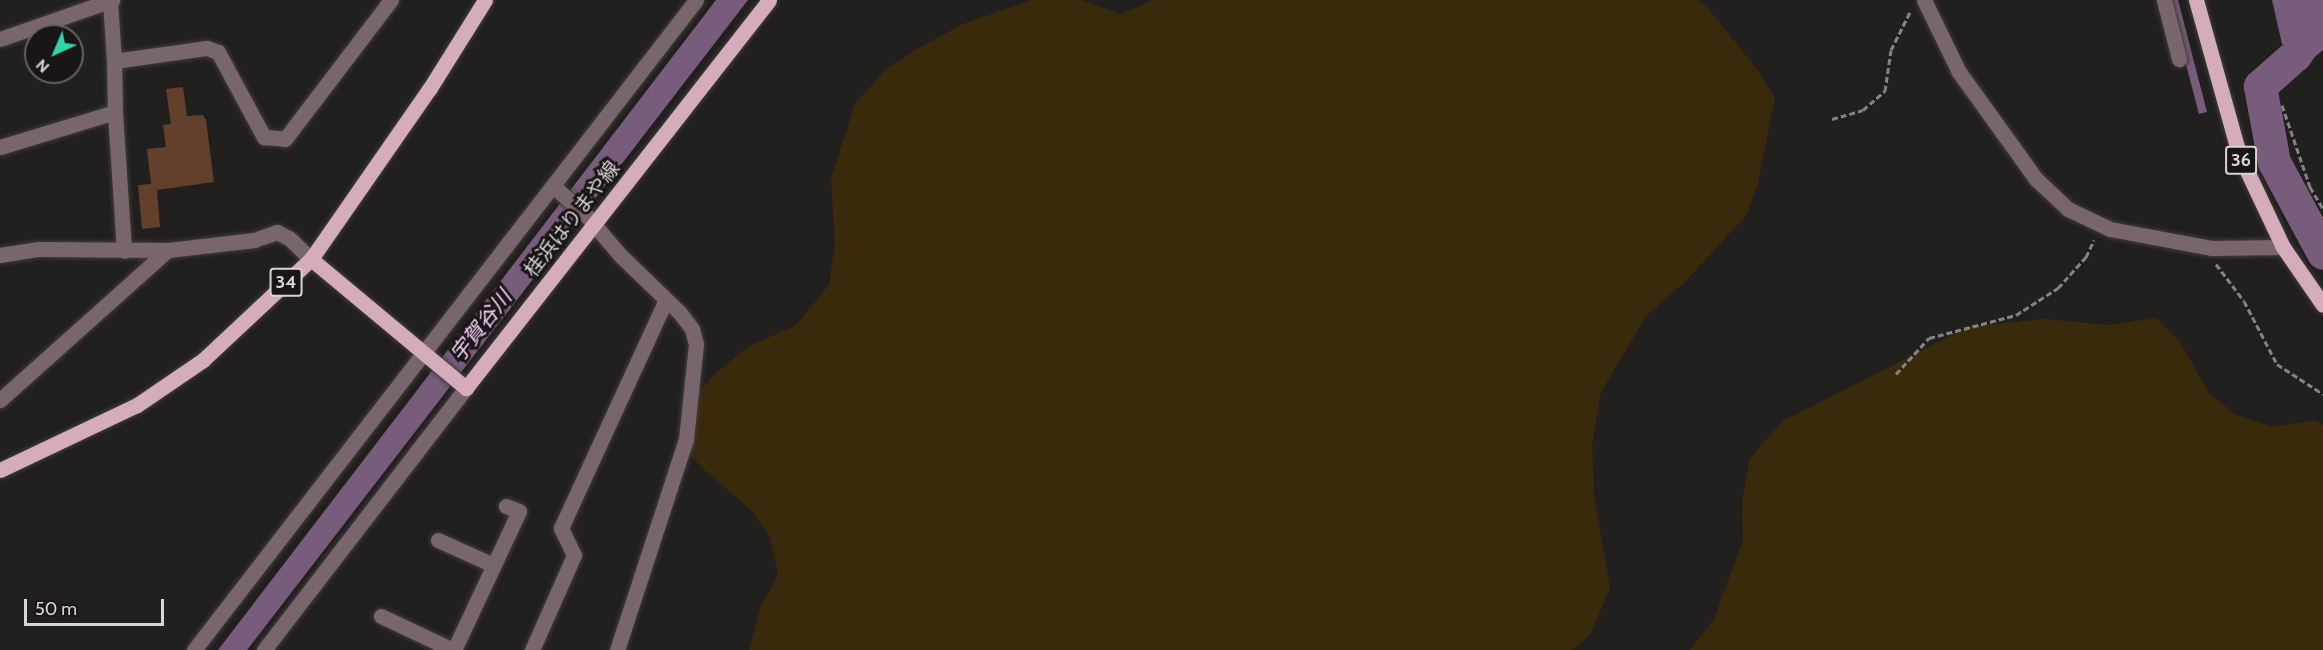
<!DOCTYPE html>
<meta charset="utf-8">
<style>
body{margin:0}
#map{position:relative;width:2323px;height:650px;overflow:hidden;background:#221f1f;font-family:Cabin,"Noto Sans JP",sans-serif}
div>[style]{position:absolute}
.green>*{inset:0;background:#392a0c}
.water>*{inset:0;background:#785c7b}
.river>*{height:33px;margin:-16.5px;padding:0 16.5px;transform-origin:16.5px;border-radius:16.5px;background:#785c7b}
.building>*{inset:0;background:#62402b}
.path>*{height:3px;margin-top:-1.5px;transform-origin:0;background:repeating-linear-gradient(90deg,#858282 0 6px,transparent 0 9px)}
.roads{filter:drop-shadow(0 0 2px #3f3c3c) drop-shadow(0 0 2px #3f3c3c)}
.minor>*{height:15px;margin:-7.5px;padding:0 7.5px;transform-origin:7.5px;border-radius:7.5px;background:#79666d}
.major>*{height:15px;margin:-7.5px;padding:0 7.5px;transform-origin:7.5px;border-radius:7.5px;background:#d4acbc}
span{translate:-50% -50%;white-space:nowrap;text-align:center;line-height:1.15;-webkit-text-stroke:6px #191615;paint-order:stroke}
.shield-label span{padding:2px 4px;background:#191615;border:2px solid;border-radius:4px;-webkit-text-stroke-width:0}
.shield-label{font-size:18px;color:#d8d5d5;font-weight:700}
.street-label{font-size:20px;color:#d8d5d5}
.water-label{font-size:21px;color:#f7d0fb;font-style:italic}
.north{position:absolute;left:24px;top:24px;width:60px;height:60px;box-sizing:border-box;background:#191615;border:2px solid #656262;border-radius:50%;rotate:224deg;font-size:16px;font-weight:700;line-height:24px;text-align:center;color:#d8d5d5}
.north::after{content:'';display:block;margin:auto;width:21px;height:27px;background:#31d4a9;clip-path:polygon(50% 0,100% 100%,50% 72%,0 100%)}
.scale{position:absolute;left:24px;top:599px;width:140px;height:27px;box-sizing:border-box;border:3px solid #d8d5d5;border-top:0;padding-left:8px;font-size:18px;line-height:21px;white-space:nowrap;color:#d8d5d5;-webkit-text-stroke:4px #191615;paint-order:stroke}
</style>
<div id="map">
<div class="green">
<i style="clip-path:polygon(1032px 0,1081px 0,1121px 14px,1154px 0,1697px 0,1707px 7px,1760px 73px,1775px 98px,1758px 183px,1747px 214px,1685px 282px,1647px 315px,1601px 392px,1592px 445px,1594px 494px,1610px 588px,1590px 635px,1572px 650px,749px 650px,760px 608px,778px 575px,770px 537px,751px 510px,702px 468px,677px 439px,687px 403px,719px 370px,751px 345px,795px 326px,829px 285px,835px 243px,831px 178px,855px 104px,886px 69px,917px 49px,963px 24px)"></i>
<i style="clip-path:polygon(2156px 318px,2180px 342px,2209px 393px,2236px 415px,2274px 427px,2315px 420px,2323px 425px,2323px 650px,1690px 650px,1714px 619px,1743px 540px,1742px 501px,1750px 458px,1783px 421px,1968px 327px,2044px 319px,2110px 325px)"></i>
</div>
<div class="water">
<i style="clip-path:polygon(716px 0,748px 0,247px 650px,218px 650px)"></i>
<i style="clip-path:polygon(2169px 0,2178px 0,2207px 112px,2199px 114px)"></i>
<i style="clip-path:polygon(2272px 0,2323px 0,2323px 50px,2269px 94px,2258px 79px,2290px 50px,2288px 44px,2282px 44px)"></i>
</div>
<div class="river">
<i style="left:2295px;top:0;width:40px;rotate:72deg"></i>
<i style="left:2307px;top:38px;width:21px;rotate:125deg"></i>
<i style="left:2295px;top:55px;width:47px;rotate:138.5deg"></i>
<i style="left:2260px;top:86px;width:77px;rotate:79.6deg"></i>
<i style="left:2274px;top:162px;width:103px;rotate:61.7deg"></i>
</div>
<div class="building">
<i style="clip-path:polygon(183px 87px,187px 116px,203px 115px,206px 120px,214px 182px,157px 190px,160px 227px,142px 229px,138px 185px,151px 184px,147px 149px,166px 147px,163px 125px,171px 124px,166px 89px)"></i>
</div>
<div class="path">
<i style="left:2282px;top:105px;width:87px;rotate:71.1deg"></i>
<i style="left:2310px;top:187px;width:26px;rotate:59deg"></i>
<i style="left:1832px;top:119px;width:32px;rotate:-16deg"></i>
<i style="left:1863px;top:110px;width:29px;rotate:-41deg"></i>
<i style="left:1885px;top:91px;width:41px;rotate:-81.7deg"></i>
<i style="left:1891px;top:50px;width:45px;rotate:-63.4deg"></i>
<i style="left:2216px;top:264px;width:46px;rotate:52.9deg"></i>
<i style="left:2244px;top:301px;width:71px;rotate:62.4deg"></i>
<i style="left:2277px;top:364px;width:55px;rotate:33.1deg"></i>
<i style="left:1896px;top:374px;width:49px;rotate:-47.5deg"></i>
<i style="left:1929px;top:338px;width:90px;rotate:-14.8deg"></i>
<i style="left:2016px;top:315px;width:50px;rotate:-32.7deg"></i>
<i style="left:2058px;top:288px;width:42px;rotate:-47.9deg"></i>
<i style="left:2086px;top:257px;width:19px;rotate:-65deg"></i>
</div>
<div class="roads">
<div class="minor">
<i style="left:1924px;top:0;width:80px;rotate:64.1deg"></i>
<i style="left:1959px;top:72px;width:132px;rotate:54.3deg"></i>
<i style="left:2036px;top:179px;width:44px;rotate:43.2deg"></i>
<i style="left:2068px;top:209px;width:47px;rotate:25.5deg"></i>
<i style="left:2110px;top:229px;width:104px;rotate:10.6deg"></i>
<i style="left:2212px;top:248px;width:71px;rotate:-0.8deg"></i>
<i style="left:2164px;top:0;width:61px;rotate:75.7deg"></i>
<i style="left:110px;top:1px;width:60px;rotate:86.2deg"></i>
<i style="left:0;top:39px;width:119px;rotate:-19.2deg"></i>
<i style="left:115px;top:112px;width:51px;rotate:-91.1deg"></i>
<i style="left:114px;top:61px;width:94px;rotate:-8deg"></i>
<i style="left:207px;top:48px;width:12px;rotate:20deg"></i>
<i style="left:218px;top:52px;width:97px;rotate:61.6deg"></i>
<i style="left:264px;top:137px;width:21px;rotate:5deg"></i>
<i style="left:285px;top:139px;width:175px;rotate:-52.7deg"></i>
<i style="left:0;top:147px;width:120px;rotate:-16.9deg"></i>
<i style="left:115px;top:112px;width:139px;rotate:86.3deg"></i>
<i style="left:553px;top:186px;width:44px;rotate:41.3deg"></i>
<i style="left:586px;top:215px;width:52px;rotate:49.6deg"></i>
<i style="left:620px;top:255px;width:83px;rotate:44deg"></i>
<i style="left:680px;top:313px;width:20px;rotate:53deg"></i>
<i style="left:692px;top:329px;width:16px;rotate:75deg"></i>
<i style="left:696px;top:344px;width:96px;rotate:96deg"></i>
<i style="left:686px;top:439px;width:222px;rotate:108.1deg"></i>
<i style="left:0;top:255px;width:39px;rotate:-9deg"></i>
<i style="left:39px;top:249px;width:129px;rotate:0.4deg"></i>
<i style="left:168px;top:250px;width:87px;rotate:-6.6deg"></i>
<i style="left:254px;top:240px;width:24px;rotate:-19deg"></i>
<i style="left:277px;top:232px;width:13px;rotate:27deg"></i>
<i style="left:289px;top:238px;width:30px;rotate:44deg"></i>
<i style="left:0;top:400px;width:225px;rotate:-41.8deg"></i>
<i style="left:438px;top:540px;width:60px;rotate:24.4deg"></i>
<i style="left:381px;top:616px;width:80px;rotate:25.3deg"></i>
<i style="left:194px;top:650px;width:821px;rotate:-52.32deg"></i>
<i style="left:264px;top:650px;width:331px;rotate:-52.4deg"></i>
<i style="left:454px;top:650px;width:153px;rotate:-64.9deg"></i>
<i style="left:519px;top:511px;width:14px;rotate:-159deg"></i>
<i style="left:532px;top:650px;width:104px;rotate:-66.1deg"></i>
<i style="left:574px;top:555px;width:30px;rotate:-116deg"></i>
<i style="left:561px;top:528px;width:251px;rotate:-65.3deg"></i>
</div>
<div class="major">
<i style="left:2196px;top:0;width:160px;rotate:74.4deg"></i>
<i style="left:2239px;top:154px;width:103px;rotate:64.7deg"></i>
<i style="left:2283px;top:247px;width:70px;rotate:55.4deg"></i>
<i style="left:311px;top:259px;width:202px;rotate:39.8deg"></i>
<i style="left:466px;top:388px;width:492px;rotate:-52deg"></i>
<i style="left:0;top:470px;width:152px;rotate:-25.4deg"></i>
<i style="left:137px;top:405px;width:80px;rotate:-34.3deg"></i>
<i style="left:203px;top:360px;width:148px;rotate:-43.1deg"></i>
<i style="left:311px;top:259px;width:208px;rotate:-55.2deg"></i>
<i style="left:430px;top:88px;width:104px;rotate:-58deg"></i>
</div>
</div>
<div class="shield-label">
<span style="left:2241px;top:160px">36</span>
<span style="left:286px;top:282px">34</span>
</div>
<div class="street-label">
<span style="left:572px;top:219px;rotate:-52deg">桂浜はりまや線</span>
</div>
<div class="water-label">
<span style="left:481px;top:326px;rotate:-52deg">宇賀谷川</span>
</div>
<div class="north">N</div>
<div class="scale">50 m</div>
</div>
